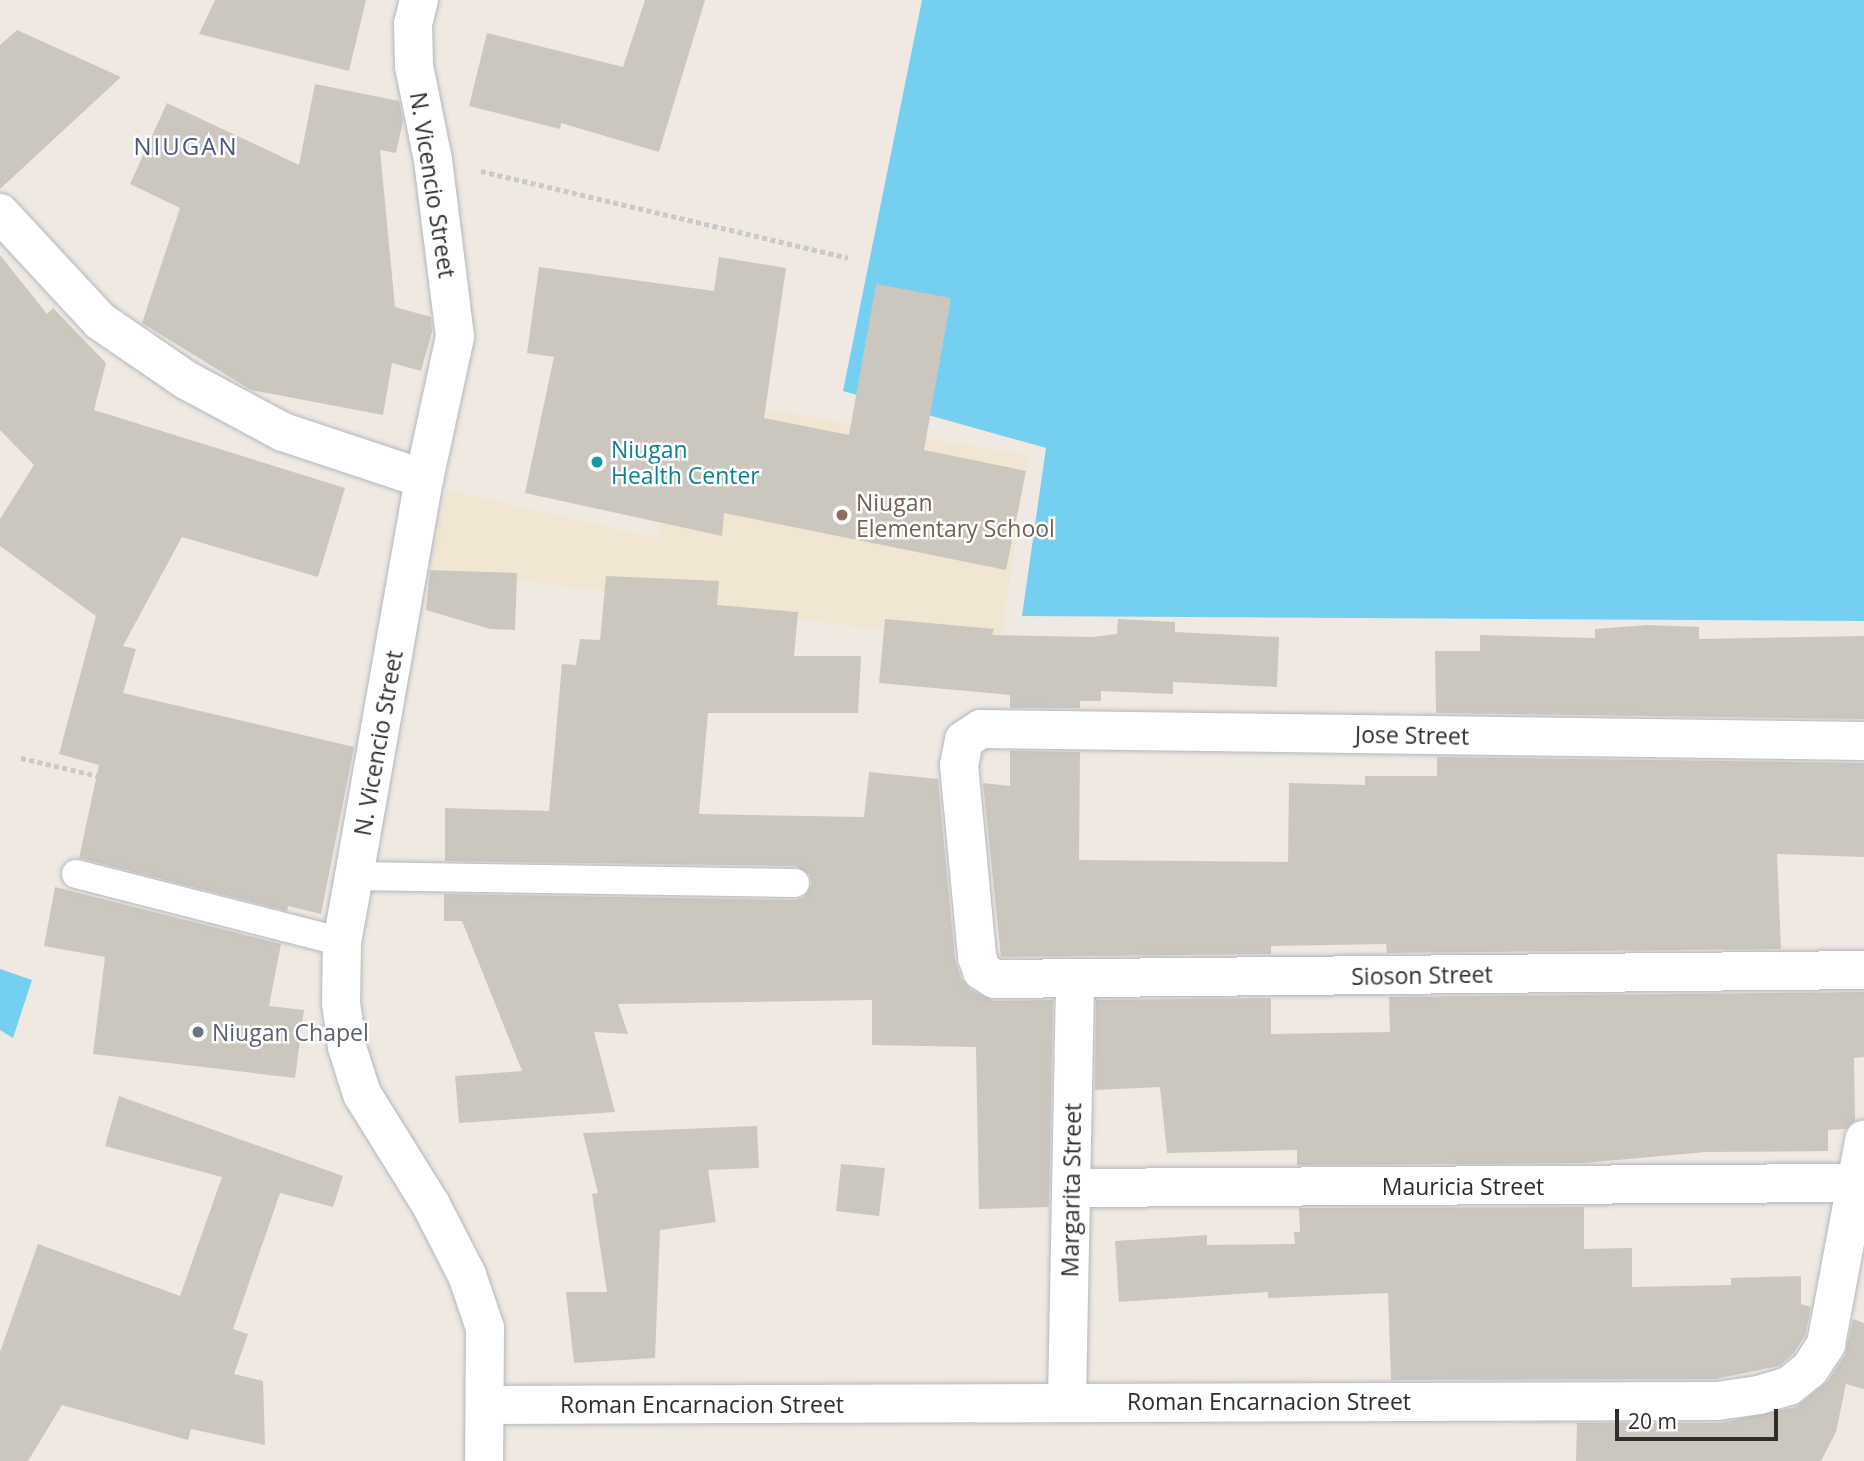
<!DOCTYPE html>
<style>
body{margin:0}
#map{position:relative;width:1864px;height:1461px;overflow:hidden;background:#efe9e1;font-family:"Open Sans",sans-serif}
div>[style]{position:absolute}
.education>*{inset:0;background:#f0e6d1}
.water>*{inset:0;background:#75cff0}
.building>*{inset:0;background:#cbc7bf}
.path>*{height:4.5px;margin-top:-2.25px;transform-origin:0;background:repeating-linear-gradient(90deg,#c9c9c9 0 5px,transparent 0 8.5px)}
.roads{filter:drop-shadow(0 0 2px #b4b7c1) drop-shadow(0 0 2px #b4b7c1)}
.service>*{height:28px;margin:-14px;padding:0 14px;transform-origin:14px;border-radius:14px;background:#fff}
.minor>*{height:38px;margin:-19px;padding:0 19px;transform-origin:19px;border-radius:19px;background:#fff}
.dots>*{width:19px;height:19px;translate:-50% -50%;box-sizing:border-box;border:4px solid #fff;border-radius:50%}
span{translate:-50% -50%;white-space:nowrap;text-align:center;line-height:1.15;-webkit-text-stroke:5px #fff;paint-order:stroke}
.street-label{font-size:23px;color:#2e2e2e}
.culture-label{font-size:23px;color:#0d838f}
.left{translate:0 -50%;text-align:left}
.education-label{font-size:23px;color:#785e54}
.worship-label{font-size:23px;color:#5b616d}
.neighbourhood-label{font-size:24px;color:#4d5680;letter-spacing:2px}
.scale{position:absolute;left:1615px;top:1409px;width:163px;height:32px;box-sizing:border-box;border:4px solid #2e2e2e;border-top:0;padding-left:9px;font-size:21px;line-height:24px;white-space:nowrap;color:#2e2e2e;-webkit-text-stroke:5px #fff;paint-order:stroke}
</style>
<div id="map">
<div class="education">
<i style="clip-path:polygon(687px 395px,1028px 456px,1000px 647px,430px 567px,447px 490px,660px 539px)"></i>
</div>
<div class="water">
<i style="clip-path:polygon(922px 0,1864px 0,1864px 621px,1022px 616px,1046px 448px,843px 391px)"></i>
<i style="clip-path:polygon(0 969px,32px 980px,13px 1038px,0 1030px)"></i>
</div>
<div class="building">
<i style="clip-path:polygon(215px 0,366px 0,349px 71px,199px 34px)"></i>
<i style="clip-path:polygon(645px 0,705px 0,659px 152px,561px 123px,560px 129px,469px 106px,487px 33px,623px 67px)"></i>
<i style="clip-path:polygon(17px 30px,121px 77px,0 189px,0 45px)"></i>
<i style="clip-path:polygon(315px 84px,399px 101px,403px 121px,396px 153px,380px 150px,395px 307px,431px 317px,432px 332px,421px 371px,392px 363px,383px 415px,251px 390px,142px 323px,180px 208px,130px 184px,167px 103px,299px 165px)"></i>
<i style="clip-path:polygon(0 255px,47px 314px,53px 308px,106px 363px,94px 410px,345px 488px,318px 577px,182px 537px,123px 646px,136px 649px,123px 693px,354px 747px,321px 914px,288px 906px,287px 911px,79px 858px,99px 765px,59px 754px,96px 616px,0 546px,0 519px,34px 465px,0 430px)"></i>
<i style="clip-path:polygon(719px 257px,786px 268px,764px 418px,849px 435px,876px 284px,951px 298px,924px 450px,1026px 471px,1006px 570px,724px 513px,722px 536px,525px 493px,554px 357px,527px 353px,539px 267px,714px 291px)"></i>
<i style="clip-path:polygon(430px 570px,517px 573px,515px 630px,490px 629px,426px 610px)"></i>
<i style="clip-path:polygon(606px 576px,719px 581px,717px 605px,798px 612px,794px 656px,861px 656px,858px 713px,708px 713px,699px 814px,864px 817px,869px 772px,938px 779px,955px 959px,961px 978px,971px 990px,994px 1001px,1053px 1000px,1049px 1207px,979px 1209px,976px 1047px,872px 1045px,872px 1000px,618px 1004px,628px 1034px,594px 1032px,615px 1112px,459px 1123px,455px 1076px,522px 1071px,462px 921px,444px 921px,444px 894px,795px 900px,804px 897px,812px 884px,809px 874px,795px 866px,445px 861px,445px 808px,549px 811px,562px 664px,576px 665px,580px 639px,600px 640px)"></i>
<i style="clip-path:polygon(885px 619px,994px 629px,992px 635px,1093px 637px,1117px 634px,1118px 619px,1175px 622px,1175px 632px,1279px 637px,1277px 687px,1173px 682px,1173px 694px,1101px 691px,1101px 701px,1080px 701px,1080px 708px,1010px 708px,1010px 695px,879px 683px)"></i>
<i style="clip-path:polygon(1647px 625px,1699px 627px,1699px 639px,1864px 636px,1864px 719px,1436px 713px,1435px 651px,1480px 651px,1480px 635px,1595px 638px,1595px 629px)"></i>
<i style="clip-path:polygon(1010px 751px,1080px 752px,1079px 860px,1288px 862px,1289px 783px,1365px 785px,1365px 776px,1437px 776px,1437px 757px,1864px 763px,1864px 857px,1777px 854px,1781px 949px,1387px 953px,1386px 944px,1271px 946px,1271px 954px,1001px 957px,983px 783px,1010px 786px)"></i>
<i style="clip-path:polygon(55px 887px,281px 944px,269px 1006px,304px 1010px,295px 1078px,93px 1054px,105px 957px,44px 946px)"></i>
<i style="clip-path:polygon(1864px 992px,1864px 1057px,1854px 1058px,1855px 1121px,1846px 1129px,1828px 1130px,1828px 1151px,1706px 1152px,1584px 1163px,1297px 1165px,1297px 1150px,1167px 1153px,1160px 1087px,1095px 1090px,1096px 1000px,1271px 998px,1271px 1034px,1390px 1032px,1389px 997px)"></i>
<i style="clip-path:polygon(119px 1096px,343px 1176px,333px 1207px,280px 1193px,233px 1329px,248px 1334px,234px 1374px,263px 1381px,265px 1445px,191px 1429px,188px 1440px,62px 1405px,28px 1461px,0 1461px,0 1352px,38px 1244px,180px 1296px,222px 1177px,105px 1146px)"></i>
<i style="clip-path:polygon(757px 1126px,759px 1168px,708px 1170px,716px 1222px,660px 1230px,655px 1358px,574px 1363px,566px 1292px,607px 1292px,592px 1194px,598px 1193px,583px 1133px)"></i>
<i style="clip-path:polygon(841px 1164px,885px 1168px,879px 1216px,836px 1211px)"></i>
<i style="clip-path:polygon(1584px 1207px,1584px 1249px,1632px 1248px,1632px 1287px,1731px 1285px,1731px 1278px,1801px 1276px,1801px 1304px,1811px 1307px,1805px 1336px,1793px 1354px,1779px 1366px,1715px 1379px,1391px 1380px,1388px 1293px,1268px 1298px,1268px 1292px,1119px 1302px,1115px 1241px,1207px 1235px,1207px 1245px,1295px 1244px,1294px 1232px,1300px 1232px,1299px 1208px)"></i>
<i style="clip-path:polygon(1853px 1319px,1864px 1323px,1864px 1389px,1846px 1384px,1836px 1432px,1821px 1461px,1576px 1461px,1577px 1423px,1720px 1423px,1796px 1407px,1828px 1381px,1845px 1355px)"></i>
</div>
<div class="path">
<i style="left:481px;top:171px;width:377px;rotate:13.3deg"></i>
<i style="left:21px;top:758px;width:300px;rotate:13.1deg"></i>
</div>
<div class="roads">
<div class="service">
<i style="left:76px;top:874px;width:275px;rotate:14.3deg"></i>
<i style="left:354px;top:876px;width:441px;rotate:0.9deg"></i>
</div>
<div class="minor">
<i style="left:419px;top:0;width:25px;rotate:104deg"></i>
<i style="left:413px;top:24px;width:42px;rotate:88.6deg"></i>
<i style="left:414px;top:66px;width:96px;rotate:78.6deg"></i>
<i style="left:433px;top:160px;width:178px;rotate:82.9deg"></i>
<i style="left:455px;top:337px;width:145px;rotate:102.3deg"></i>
<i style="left:424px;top:479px;width:403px;rotate:100deg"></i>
<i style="left:354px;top:876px;width:67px;rotate:100.3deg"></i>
<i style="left:342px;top:942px;width:61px;rotate:90.9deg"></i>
<i style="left:341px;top:1003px;width:44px;rotate:82.2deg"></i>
<i style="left:347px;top:1047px;width:49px;rotate:72.3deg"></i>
<i style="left:362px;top:1094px;width:131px;rotate:58.1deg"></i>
<i style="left:431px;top:1205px;width:79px;rotate:62.8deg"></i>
<i style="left:467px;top:1275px;width:56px;rotate:71.2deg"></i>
<i style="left:485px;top:1328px;width:133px;rotate:90.4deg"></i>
<i style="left:0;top:213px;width:147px;rotate:47.2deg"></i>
<i style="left:100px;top:321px;width:104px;rotate:34.5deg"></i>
<i style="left:186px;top:380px;width:110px;rotate:28.2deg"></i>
<i style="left:283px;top:432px;width:149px;rotate:18.4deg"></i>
<i style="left:1864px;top:741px;width:883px;rotate:-179.22deg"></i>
<i style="left:981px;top:729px;width:20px;rotate:147deg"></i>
<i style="left:964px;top:740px;width:25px;rotate:101deg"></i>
<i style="left:959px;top:765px;width:193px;rotate:84.6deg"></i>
<i style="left:977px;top:957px;width:15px;rotate:70deg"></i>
<i style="left:982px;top:971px;width:15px;rotate:32deg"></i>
<i style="left:995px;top:979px;width:869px;rotate:-0.59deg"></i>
<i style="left:1071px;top:1188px;width:784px;rotate:-0.37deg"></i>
<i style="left:1067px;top:1401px;width:422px;rotate:-88.9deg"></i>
<i style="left:485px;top:1405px;width:1232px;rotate:-0.19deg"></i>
<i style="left:1717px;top:1401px;width:42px;rotate:-8.1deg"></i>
<i style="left:1759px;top:1395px;width:31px;rotate:-17deg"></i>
<i style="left:1789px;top:1386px;width:27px;rotate:-39deg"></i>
<i style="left:1810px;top:1369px;width:30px;rotate:-57deg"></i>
<i style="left:1826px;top:1344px;width:208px;rotate:-79.4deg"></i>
</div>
</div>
<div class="dots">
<i style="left:597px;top:462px;background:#0f9aa8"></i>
<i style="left:842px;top:515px;background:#8d6e63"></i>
<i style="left:198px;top:1032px;background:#6b7280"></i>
</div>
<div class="street-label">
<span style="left:433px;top:185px;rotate:81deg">N. Vicencio Street</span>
<span style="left:1412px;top:735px;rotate:1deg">Jose Street</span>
<span style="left:378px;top:743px;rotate:-80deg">N. Vicencio Street</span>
<span style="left:1422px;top:975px;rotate:-1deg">Sioson Street</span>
<span style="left:1463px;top:1186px">Mauricia Street</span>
<span style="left:1071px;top:1190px;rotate:-89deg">Margarita Street</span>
<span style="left:1269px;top:1401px">Roman Encarnacion Street</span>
<span style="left:702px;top:1404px">Roman Encarnacion Street</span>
</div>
<div class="culture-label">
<span class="left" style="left:611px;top:462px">Niugan<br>Health Center</span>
</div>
<div class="education-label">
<span class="left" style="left:856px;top:515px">Niugan<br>Elementary School</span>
</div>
<div class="worship-label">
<span class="left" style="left:212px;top:1032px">Niugan Chapel</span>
</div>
<div class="neighbourhood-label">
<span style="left:186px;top:146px">NIUGAN</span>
</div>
<div class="scale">20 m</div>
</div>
